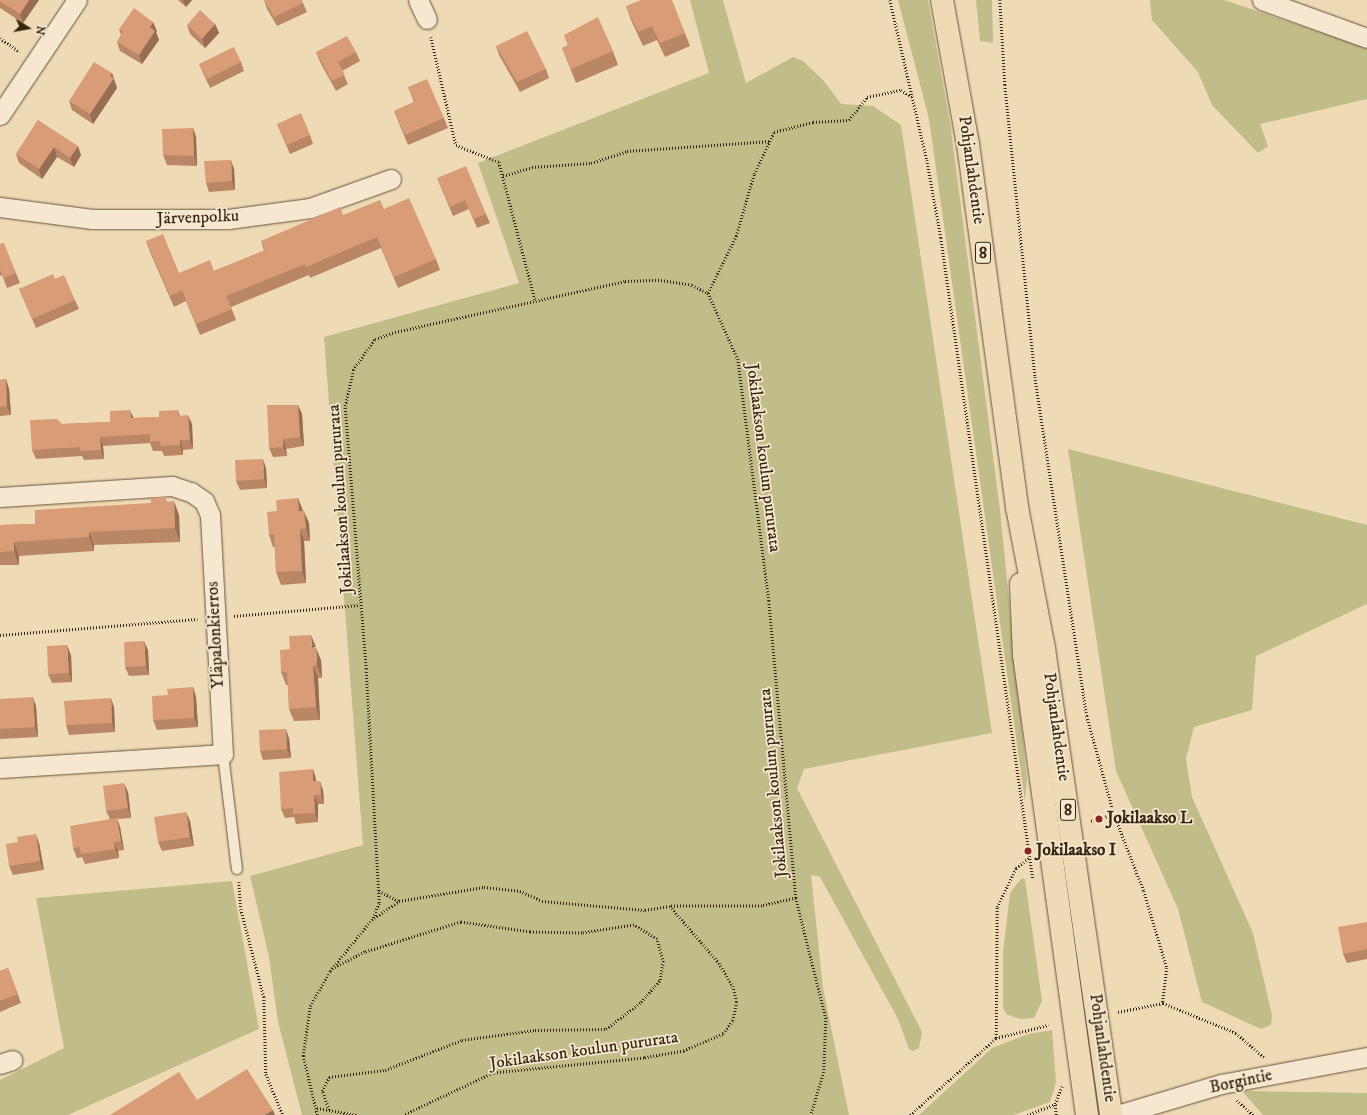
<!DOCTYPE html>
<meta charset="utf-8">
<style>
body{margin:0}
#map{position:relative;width:1367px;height:1115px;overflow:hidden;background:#efdab6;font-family:"IM FELL DW Pica",serif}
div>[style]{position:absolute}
.green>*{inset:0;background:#c0bd89}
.path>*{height:2.5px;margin-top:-1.25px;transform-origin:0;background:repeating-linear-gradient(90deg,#392510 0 1px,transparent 0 3px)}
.roads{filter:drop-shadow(0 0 1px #66523a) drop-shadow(0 0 1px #66523a)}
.service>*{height:10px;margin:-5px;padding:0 5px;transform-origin:5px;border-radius:5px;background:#f5e7d0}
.minor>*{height:19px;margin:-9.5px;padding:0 9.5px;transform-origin:9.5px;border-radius:9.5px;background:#f5e7d0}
.trunk>*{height:22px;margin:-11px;padding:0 11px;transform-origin:11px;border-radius:11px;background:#efdab6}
.wall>*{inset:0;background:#ba8766}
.shaded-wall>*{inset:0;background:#976e53}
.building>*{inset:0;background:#d89d77}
.dots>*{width:11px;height:11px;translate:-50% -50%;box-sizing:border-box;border:2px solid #f5e7d0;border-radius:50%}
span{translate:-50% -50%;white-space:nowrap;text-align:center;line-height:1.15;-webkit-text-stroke:3.5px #f5e7d0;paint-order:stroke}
.shield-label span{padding:1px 3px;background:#f5e7d0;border:1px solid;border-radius:3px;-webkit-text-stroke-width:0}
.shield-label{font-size:16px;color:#392510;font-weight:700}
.street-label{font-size:17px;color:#392510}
.poi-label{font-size:17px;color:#392510;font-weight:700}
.left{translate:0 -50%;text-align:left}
.north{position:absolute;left:8px;top:8px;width:40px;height:40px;-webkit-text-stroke:3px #f5e7d0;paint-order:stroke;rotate:101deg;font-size:11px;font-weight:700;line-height:16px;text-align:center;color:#392510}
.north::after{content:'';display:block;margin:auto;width:14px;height:18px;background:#392510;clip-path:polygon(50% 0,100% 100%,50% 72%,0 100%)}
</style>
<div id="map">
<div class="green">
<i style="clip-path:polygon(690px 0,723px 0,746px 83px,793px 57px,803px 61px,824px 81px,841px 104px,873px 106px,901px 125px,992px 733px,804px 769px,797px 788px,922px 1032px,919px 1048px,913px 1051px,909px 1049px,898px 1019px,820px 877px,811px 875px,823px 988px,849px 1115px,302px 1115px,278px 1022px,269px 957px,250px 876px,363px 845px,324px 337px,519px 283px,478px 163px,709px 73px)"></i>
<i style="clip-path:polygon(898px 0,928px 0,950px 122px,1000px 510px,1027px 779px,1025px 801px,929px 119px)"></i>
<i style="clip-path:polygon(976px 0,992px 0,993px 43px,980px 41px)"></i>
<i style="clip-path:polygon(1150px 0,1224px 0,1367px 48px,1367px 99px,1260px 124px,1268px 146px,1258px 153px,1212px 105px,1198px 72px,1152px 20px)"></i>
<i style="clip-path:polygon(1068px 449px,1367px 525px,1367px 604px,1256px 656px,1252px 710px,1194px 727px,1186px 759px,1192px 797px,1253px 933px,1272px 1015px,1271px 1025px,1261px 1029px,1202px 1002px,1178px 909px,1116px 771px)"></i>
<i style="clip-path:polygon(1021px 879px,1025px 879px,1042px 1001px,1034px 1018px,1020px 1019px,1006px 1014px,1003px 1008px,1003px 952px,1010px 893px)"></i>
<i style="clip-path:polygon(232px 881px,259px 1029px,68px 1115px,0 1115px,0 1080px,64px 1048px,36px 898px)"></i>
<i style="clip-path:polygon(1052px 1030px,1056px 1082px,1050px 1102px,1014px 1115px,919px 1115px,992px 1048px,1028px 1034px)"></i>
<i style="clip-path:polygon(1242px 1091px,1367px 1093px,1367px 1115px,1263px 1115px)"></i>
</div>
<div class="path">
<i style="left:890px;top:0;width:164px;rotate:77deg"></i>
<i style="left:927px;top:160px;width:79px;rotate:79.8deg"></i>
<i style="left:941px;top:238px;width:648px;rotate:81.83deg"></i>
<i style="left:1000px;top:0;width:85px;rotate:86.6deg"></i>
<i style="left:1005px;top:85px;width:294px;rotate:84.1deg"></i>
<i style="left:1035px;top:377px;width:343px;rotate:81.3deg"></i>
<i style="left:1087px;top:716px;width:102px;rotate:74.6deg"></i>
<i style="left:1114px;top:814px;width:83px;rotate:68.7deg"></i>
<i style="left:1144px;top:891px;width:80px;rotate:73.4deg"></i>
<i style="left:1167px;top:968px;width:35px;rotate:97deg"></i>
<i style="left:431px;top:37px;width:111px;rotate:77deg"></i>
<i style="left:456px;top:145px;width:46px;rotate:21.6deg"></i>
<i style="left:499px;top:162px;width:142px;rotate:75.3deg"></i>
<i style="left:0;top:38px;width:24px;rotate:35deg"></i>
<i style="left:503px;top:176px;width:30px;rotate:-17deg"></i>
<i style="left:532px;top:167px;width:59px;rotate:-3.9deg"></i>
<i style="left:591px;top:163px;width:38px;rotate:-18deg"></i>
<i style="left:627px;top:151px;width:143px;rotate:-4deg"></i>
<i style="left:708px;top:293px;width:64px;rotate:-63.8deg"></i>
<i style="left:736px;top:236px;width:65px;rotate:-73.8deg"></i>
<i style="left:754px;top:174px;width:47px;rotate:-64.5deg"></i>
<i style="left:774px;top:132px;width:40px;rotate:-14.4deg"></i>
<i style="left:813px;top:122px;width:36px;rotate:-3deg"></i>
<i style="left:849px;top:120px;width:29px;rotate:-52deg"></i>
<i style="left:867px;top:97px;width:35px;rotate:-12deg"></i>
<i style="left:901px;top:90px;width:13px;rotate:32deg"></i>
<i style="left:234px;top:616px;width:125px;rotate:-5deg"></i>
<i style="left:0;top:635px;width:198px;rotate:-4.6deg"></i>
<i style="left:1091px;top:821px;width:24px;rotate:-17deg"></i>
<i style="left:239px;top:882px;width:27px;rotate:86deg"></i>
<i style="left:241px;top:909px;width:91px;rotate:75.4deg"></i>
<i style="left:264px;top:997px;width:77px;rotate:88.5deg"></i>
<i style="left:266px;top:1074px;width:44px;rotate:67.5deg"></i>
<i style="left:379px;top:891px;width:22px;rotate:27deg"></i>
<i style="left:399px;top:901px;width:86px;rotate:-9.4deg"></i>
<i style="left:484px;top:887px;width:36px;rotate:6deg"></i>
<i style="left:520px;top:891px;width:24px;rotate:24deg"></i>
<i style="left:542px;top:901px;width:103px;rotate:5deg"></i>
<i style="left:645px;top:910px;width:25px;rotate:-9deg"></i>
<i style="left:796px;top:898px;width:124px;rotate:76deg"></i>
<i style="left:826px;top:1018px;width:54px;rotate:92.1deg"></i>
<i style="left:824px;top:1072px;width:45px;rotate:106.8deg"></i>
<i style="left:374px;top:918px;width:30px;rotate:-34deg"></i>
<i style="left:1118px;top:1012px;width:46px;rotate:-11.3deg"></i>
<i style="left:1163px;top:1003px;width:79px;rotate:22.3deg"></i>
<i style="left:1236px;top:1033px;width:37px;rotate:41deg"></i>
<i style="left:996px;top:1038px;width:131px;rotate:-89.6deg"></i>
<i style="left:997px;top:907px;width:43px;rotate:-64deg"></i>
<i style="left:1016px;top:868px;width:16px;rotate:-38deg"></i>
<i style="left:1237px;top:1100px;width:22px;rotate:43deg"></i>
<i style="left:317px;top:1108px;width:40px;rotate:10deg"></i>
<i style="left:329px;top:1110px;width:20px;rotate:-110deg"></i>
<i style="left:322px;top:1091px;width:16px;rotate:-63deg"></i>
<i style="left:329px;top:1077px;width:56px;rotate:-7.1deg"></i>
<i style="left:385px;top:1070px;width:83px;rotate:-21.3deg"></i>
<i style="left:462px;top:1040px;width:74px;rotate:-7.8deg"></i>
<i style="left:535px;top:1030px;width:71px;rotate:-0.8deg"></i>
<i style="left:606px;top:1029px;width:44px;rotate:-37.6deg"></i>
<i style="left:641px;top:1002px;width:29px;rotate:-49deg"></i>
<i style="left:660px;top:980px;width:18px;rotate:-81deg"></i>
<i style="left:663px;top:962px;width:24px;rotate:-105deg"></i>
<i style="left:657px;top:939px;width:27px;rotate:-149deg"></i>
<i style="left:634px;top:925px;width:53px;rotate:171.3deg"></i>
<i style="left:582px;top:933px;width:52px;rotate:-178.9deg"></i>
<i style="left:530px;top:932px;width:70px;rotate:-171.8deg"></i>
<i style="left:461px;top:922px;width:101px;rotate:162.6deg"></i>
<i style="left:365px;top:952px;width:37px;rotate:153deg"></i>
<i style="left:317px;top:1115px;width:61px;rotate:-103.3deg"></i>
<i style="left:303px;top:1056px;width:50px;rotate:-82deg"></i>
<i style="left:310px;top:1006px;width:40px;rotate:-60.3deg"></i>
<i style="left:330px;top:971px;width:68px;rotate:-50.9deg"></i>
<i style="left:373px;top:918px;width:16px;rotate:-68deg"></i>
<i style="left:379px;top:903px;width:234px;rotate:-93.2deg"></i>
<i style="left:366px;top:669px;width:264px;rotate:-94.6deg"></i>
<i style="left:345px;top:406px;width:37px;rotate:-77deg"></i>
<i style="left:353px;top:370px;width:38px;rotate:-55deg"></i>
<i style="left:375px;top:339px;width:21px;rotate:-19deg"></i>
<i style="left:395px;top:332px;width:236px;rotate:-12.5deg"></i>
<i style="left:625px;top:281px;width:36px;rotate:-2deg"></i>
<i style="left:661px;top:280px;width:31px;rotate:9deg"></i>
<i style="left:692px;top:285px;width:18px;rotate:27deg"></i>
<i style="left:708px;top:293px;width:72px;rotate:65.6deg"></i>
<i style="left:738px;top:359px;width:244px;rotate:82.7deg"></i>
<i style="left:769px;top:601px;width:298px;rotate:84.8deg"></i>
<i style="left:796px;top:898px;width:35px;rotate:167deg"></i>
<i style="left:762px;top:906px;width:92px;rotate:180deg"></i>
<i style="left:670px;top:906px;width:75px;rotate:49.3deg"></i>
<i style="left:719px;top:963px;width:27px;rotate:59deg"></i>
<i style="left:733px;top:986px;width:16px;rotate:76deg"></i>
<i style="left:737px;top:1002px;width:19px;rotate:102deg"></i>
<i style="left:733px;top:1021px;width:16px;rotate:128deg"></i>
<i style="left:723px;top:1034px;width:43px;rotate:156.4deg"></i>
<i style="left:684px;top:1051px;width:41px;rotate:170.1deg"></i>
<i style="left:644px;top:1058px;width:152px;rotate:174.3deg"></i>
<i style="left:493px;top:1073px;width:98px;rotate:154.7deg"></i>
<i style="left:910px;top:1115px;width:115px;rotate:-41.8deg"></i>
<i style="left:996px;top:1038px;width:54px;rotate:-14deg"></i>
<i style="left:1027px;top:1115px;width:30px;rotate:-21deg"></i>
<i style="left:1056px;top:1115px;width:11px;rotate:-95deg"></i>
<i style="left:1055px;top:1104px;width:19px;rotate:-69deg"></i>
</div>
<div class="roads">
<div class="service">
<i style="left:223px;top:754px;width:116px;rotate:83.1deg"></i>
</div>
<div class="minor">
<i style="left:418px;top:0;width:21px;rotate:65deg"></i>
<i style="left:1262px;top:0;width:112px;rotate:19.9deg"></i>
<i style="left:0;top:115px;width:138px;rotate:-56.2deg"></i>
<i style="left:0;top:207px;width:93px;rotate:7.4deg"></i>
<i style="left:92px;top:219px;width:136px"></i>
<i style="left:228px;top:219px;width:83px;rotate:-7.6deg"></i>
<i style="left:310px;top:208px;width:86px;rotate:-19.7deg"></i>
<i style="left:0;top:497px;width:172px;rotate:-3.7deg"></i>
<i style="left:172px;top:486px;width:20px;rotate:18deg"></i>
<i style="left:191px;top:492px;width:16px;rotate:35deg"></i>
<i style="left:204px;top:501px;width:15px;rotate:67deg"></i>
<i style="left:210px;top:515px;width:239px;rotate:86.9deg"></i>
<i style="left:223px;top:754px;width:223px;rotate:176.4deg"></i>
<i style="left:0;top:1064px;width:13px;rotate:-18deg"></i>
<i style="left:1117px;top:1115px;width:109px;rotate:-16.6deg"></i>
<i style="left:1221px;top:1084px;width:148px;rotate:-10.5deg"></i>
</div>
<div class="trunk">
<i style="left:942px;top:0;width:146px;rotate:79.8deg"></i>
<i style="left:968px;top:144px;width:366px;rotate:82.3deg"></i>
<i style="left:1017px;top:507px;width:145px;rotate:79.2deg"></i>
<i style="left:1044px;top:649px;width:471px;rotate:81.8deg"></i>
<i style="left:1021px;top:584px;width:71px;rotate:87.6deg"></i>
<i style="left:1024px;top:655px;width:464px;rotate:82.2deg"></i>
</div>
</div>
<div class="wall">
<i style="clip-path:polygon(0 0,39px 0,23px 23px,0 8px)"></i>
<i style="clip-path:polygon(178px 0,192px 0,186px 7px)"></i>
<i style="clip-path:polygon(264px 0,303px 3px,307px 12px,277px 26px,267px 9px)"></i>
<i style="clip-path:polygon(626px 6px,685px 33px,690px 46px,665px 57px,657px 40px,643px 46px,631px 20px)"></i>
<i style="clip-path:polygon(215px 24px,219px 33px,205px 48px,190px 34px,187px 25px)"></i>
<i style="clip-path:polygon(119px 29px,157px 31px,156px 32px,159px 40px,142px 64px,120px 51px,117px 42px,121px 35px)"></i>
<i style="clip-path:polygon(564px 35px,613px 51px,618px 65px,576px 83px,562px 48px,568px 45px)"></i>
<i style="clip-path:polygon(496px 46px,546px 69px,549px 78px,520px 92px,499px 55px)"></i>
<i style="clip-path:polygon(316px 52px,356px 52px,360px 61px,342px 71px,348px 84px,336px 91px,320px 62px)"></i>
<i style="clip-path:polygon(241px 62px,244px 71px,210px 88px,203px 73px,199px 64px)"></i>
<i style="clip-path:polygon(112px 73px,117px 88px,93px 124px,72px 110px,69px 101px)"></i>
<i style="clip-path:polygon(408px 87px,444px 118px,448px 128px,408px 145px,394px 111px,414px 102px)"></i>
<i style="clip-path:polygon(38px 120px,81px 155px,74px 167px,57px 157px,42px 179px,19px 163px,16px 154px)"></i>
<i style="clip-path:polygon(277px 124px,310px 135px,313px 144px,290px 154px)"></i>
<i style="clip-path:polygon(193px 128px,196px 137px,197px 166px,167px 165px,163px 155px)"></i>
<i style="clip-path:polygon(234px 169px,235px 190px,209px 192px,206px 183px)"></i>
<i style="clip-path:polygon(437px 178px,486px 214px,490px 223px,477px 228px,469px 209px,453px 216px)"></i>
<i style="clip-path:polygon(384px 209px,436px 259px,440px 270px,398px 288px,381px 248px,310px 278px,309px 275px,231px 307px,236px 320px,200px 335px,186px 301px,174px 307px,150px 252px,146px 241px,179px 273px,214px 271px,264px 251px,261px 241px,343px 215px)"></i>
<i style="clip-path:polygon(0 244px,16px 273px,20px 283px,7px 288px,2px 275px,0 276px)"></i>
<i style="clip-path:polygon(55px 279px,75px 300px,79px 309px,36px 328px,23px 298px,19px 289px)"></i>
<i style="clip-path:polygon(6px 379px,9px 389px,11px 415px,0 416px,0 380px)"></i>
<i style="clip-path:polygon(298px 405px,302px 414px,304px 446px,286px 449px,287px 456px,273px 457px,269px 448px)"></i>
<i style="clip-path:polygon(178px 410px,180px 416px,192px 424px,193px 449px,183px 450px,183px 455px,164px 456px,162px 451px,153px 451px,150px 443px,103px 446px,104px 459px,84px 460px,82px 456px,36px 459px,32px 450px,62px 424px,110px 422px,133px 418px,159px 417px)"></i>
<i style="clip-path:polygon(266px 468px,267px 488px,240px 490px,236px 481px)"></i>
<i style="clip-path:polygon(298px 498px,303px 511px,309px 523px,310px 541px,304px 541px,306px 583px,281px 585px,276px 572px,275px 547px,273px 547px,269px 535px,277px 511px)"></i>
<i style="clip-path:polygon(167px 501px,179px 515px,180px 542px,94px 545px,94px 551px,19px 556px,19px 565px,0 565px,0 525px,35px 524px)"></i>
<i style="clip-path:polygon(148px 650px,149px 675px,129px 676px,125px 667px)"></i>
<i style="clip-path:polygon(71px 655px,72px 682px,52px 683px,48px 674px)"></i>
<i style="clip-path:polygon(321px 660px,322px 678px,318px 678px,320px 720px,294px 721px,289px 709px,288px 685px,286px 685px,281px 672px)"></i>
<i style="clip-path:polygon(193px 687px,196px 697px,198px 727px,157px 730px,153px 720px,168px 695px)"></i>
<i style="clip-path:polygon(0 699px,36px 706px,38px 737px,0 739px)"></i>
<i style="clip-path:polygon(114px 707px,115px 732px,69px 735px,66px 725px)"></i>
<i style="clip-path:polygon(289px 738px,291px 758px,263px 760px,260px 751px)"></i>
<i style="clip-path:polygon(316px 779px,316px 781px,323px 790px,324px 804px,318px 804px,318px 822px,296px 824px,294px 817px,285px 818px,281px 809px)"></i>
<i style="clip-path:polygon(128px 792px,131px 818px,117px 819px,120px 827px,124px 850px,118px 851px,119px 858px,85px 864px,82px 857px,77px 858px,73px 848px,110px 819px,106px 811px)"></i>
<i style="clip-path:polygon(190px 821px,194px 846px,162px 851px,158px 842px)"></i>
<i style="clip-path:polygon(39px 843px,44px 870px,13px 875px,9px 866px)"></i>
<i style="clip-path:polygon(1367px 922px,1367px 959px,1347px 963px,1343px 954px)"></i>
<i style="clip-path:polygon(8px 968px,21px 1003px,0 1012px,0 971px)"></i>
</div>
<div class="shaded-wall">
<i style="clip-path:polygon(29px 0,39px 0,23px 23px,20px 14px)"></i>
<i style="clip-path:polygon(183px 0,192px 0,186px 7px)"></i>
<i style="clip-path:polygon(153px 22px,157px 31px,156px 32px,159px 40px,142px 64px,139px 55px,150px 27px)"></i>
<i style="clip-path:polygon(215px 24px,219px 33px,205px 48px,202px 39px)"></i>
<i style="clip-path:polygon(112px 73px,117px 88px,93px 124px,90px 114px,110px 76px)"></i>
<i style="clip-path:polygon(193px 128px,196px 137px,197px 166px,194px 156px)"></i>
<i style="clip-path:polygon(78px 146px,81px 155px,74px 167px,70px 158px)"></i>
<i style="clip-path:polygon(54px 147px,57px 157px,42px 179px,39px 169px)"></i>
<i style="clip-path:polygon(231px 160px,234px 169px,235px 190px,232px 181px)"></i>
<i style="clip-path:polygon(6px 379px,9px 389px,11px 415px,7px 406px)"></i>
<i style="clip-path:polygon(298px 405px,302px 414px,304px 446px,300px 437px)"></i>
<i style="clip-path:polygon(130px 410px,134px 419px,131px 418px)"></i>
<i style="clip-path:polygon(188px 415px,192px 424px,193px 449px,190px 440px)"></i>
<i style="clip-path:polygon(100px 437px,103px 446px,104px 459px,101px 450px)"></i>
<i style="clip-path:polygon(283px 439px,286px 449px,287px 456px,283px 447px)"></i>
<i style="clip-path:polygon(180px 440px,183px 450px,183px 455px,180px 445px)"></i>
<i style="clip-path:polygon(263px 459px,266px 468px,267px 488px,264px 479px)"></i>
<i style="clip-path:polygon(298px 498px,303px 511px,299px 511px)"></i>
<i style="clip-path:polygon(174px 501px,179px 515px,180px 542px,175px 528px)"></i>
<i style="clip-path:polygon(304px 511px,309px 523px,310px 541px,306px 528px)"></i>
<i style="clip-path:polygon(300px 529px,304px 541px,306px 583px,302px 571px)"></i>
<i style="clip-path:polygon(89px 532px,94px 545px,94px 551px,89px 537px)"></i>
<i style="clip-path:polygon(14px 542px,19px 556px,19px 565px,14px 551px)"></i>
<i style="clip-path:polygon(311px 635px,316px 647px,312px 648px)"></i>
<i style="clip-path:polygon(144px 641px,148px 650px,149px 675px,146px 666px)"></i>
<i style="clip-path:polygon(67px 645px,71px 655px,72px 682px,69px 673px)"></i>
<i style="clip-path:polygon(316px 648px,321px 660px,322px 678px,317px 665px)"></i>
<i style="clip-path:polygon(313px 666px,318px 678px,320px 720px,316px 707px)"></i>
<i style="clip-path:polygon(193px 687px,196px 697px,198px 727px,194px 718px)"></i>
<i style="clip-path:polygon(33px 697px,36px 706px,38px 737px,35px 727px)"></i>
<i style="clip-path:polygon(111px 698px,114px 707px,115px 732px,112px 723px)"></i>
<i style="clip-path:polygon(286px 729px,289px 738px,291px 758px,287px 749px)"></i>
<i style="clip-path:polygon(313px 769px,316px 779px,317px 790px,313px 781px)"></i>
<i style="clip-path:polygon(320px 781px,323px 790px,324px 804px,321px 795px)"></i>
<i style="clip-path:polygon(124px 783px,128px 792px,131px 818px,128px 808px)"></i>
<i style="clip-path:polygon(314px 795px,318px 804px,318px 822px,315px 813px)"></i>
<i style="clip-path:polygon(186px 812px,190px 821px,194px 846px,190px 837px)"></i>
<i style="clip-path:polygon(117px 818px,120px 827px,124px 850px,121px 841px)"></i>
<i style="clip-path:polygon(36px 834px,39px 843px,44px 870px,40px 861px)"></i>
<i style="clip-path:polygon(114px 842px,118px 851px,119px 858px,115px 849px)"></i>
<i style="clip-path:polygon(273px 1110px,275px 1115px,264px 1115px)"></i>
</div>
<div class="building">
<i style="clip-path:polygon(0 0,29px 0,20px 14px,0 1px)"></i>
<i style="clip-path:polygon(264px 0,302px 0,303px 3px,274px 17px)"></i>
<i style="clip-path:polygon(641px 0,672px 0,685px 33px,660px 43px,652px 26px,638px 32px,626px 6px)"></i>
<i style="clip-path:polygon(134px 8px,153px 22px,150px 27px,155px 31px,139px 55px,117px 42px,123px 32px,119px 29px)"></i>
<i style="clip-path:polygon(200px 10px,215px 24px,202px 39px,187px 25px)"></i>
<i style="clip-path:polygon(598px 17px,613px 51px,571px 69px,562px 48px,568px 45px,564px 35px)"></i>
<i style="clip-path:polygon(527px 31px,546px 69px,517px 82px,496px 46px)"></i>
<i style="clip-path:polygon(347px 36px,356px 52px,338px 62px,345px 75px,332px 81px,316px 52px)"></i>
<i style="clip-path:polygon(234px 47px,241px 62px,207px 79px,199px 64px)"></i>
<i style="clip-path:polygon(94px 62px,112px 73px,110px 76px,114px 78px,90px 114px,69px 101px)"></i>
<i style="clip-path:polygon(427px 79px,444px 118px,405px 135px,394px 111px,415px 102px,408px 87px)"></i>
<i style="clip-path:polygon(301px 113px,310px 135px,287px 145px,277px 124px)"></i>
<i style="clip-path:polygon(38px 120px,78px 146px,70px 158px,54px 147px,39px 169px,16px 154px)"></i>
<i style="clip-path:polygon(193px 128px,194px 156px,163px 155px,162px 129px)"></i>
<i style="clip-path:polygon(231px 160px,232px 181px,206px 183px,204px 161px)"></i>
<i style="clip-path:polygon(466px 166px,486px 214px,473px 219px,465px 200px,450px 207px,437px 178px)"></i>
<i style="clip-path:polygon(409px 198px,436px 259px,394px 277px,377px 237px,306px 267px,305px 264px,226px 296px,232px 309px,196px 324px,182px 290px,170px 296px,146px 241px,163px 234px,179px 273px,210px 260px,214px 271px,265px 250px,261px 241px,340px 207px,343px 215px,380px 200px,384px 209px)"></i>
<i style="clip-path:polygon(4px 243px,16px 273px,4px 278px,0 270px,0 244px)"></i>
<i style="clip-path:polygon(53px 274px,55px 279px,64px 275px,75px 300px,32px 319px,19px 289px)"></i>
<i style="clip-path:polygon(6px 379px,7px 406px,0 407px,0 380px)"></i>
<i style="clip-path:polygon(267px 405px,298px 405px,300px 437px,283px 439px,283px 447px,269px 448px)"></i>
<i style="clip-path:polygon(130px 410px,131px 418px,159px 417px,159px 411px,178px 410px,178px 416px,188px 415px,190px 440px,180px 440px,180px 445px,161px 446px,160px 441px,150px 442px,150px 434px,100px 437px,101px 450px,80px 451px,80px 447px,32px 450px,30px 420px,57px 419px,62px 424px,110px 422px,110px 411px)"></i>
<i style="clip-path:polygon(263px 459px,264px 479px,236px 481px,235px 460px)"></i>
<i style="clip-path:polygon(166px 497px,166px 502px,174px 501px,175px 528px,89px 532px,89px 537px,14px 542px,14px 551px,0 552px,0 525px,35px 524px,35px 510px,151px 503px,151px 498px)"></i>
<i style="clip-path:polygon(298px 498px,299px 511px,304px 511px,306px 528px,300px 529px,302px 571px,276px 572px,274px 534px,269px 535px,267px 512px,277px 511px,276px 500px)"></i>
<i style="clip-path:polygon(311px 635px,312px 648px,316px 648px,317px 665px,313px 666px,316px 707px,289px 709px,287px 672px,281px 672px,280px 650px,290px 649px,289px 636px)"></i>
<i style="clip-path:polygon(144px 641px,146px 666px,125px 667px,124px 642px)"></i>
<i style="clip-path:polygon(67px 645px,69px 673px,48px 674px,47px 646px)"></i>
<i style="clip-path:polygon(193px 687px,194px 718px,153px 720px,152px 696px,168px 695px,167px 689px)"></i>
<i style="clip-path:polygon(33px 697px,35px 727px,0 729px,0 699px)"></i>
<i style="clip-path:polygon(111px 698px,112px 723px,66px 725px,64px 701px)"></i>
<i style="clip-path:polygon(286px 729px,287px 749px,260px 751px,259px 730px)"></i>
<i style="clip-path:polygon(313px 769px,313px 781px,320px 781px,321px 795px,314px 795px,315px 813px,293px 814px,293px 808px,281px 809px,279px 772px)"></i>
<i style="clip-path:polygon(124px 783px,128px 808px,106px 811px,103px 786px)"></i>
<i style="clip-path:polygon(186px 812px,190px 837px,158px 842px,154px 817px)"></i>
<i style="clip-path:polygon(117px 818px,121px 841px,114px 842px,115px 849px,81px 854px,80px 847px,73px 848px,70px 826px)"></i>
<i style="clip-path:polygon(36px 834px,40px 861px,9px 866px,6px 844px,18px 842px,17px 837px)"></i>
<i style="clip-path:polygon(1367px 922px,1367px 949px,1343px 954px,1338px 927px)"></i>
<i style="clip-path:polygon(8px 968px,18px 994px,0 1001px,0 971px)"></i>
<i style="clip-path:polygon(247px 1069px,273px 1110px,264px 1115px,110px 1115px,179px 1072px,197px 1100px)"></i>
</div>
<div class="dots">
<i style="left:1099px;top:819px;background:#8f2418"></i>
<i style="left:1028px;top:851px;background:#8f2418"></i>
</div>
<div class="shield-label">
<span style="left:983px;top:253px">8</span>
<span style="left:1068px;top:810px">8</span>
</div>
<div class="street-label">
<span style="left:971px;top:170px;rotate:82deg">Pohjanlahdentie</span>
<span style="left:198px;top:218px;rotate:-2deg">Järvenpolku</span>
<span style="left:763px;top:458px;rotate:83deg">Jokilaakson koulun pururata</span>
<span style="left:341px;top:499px;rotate:-94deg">Jokilaakson koulun pururata</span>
<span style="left:216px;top:635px;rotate:-93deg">Yläpalonkierros</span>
<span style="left:1056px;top:727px;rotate:82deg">Pohjanlahdentie</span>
<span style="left:774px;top:783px;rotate:-95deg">Jokilaakson koulun pururata</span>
<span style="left:1102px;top:1048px;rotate:82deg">Pohjanlahdentie</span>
<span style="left:584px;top:1051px;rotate:-8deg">Jokilaakson koulun pururata</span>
<span style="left:1241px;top:1082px;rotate:-12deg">Borgintie</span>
</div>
<div class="poi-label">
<span class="left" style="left:1107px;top:819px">Jokilaakso L</span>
<span class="left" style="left:1036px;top:851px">Jokilaakso I</span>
</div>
<div class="north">N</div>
</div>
